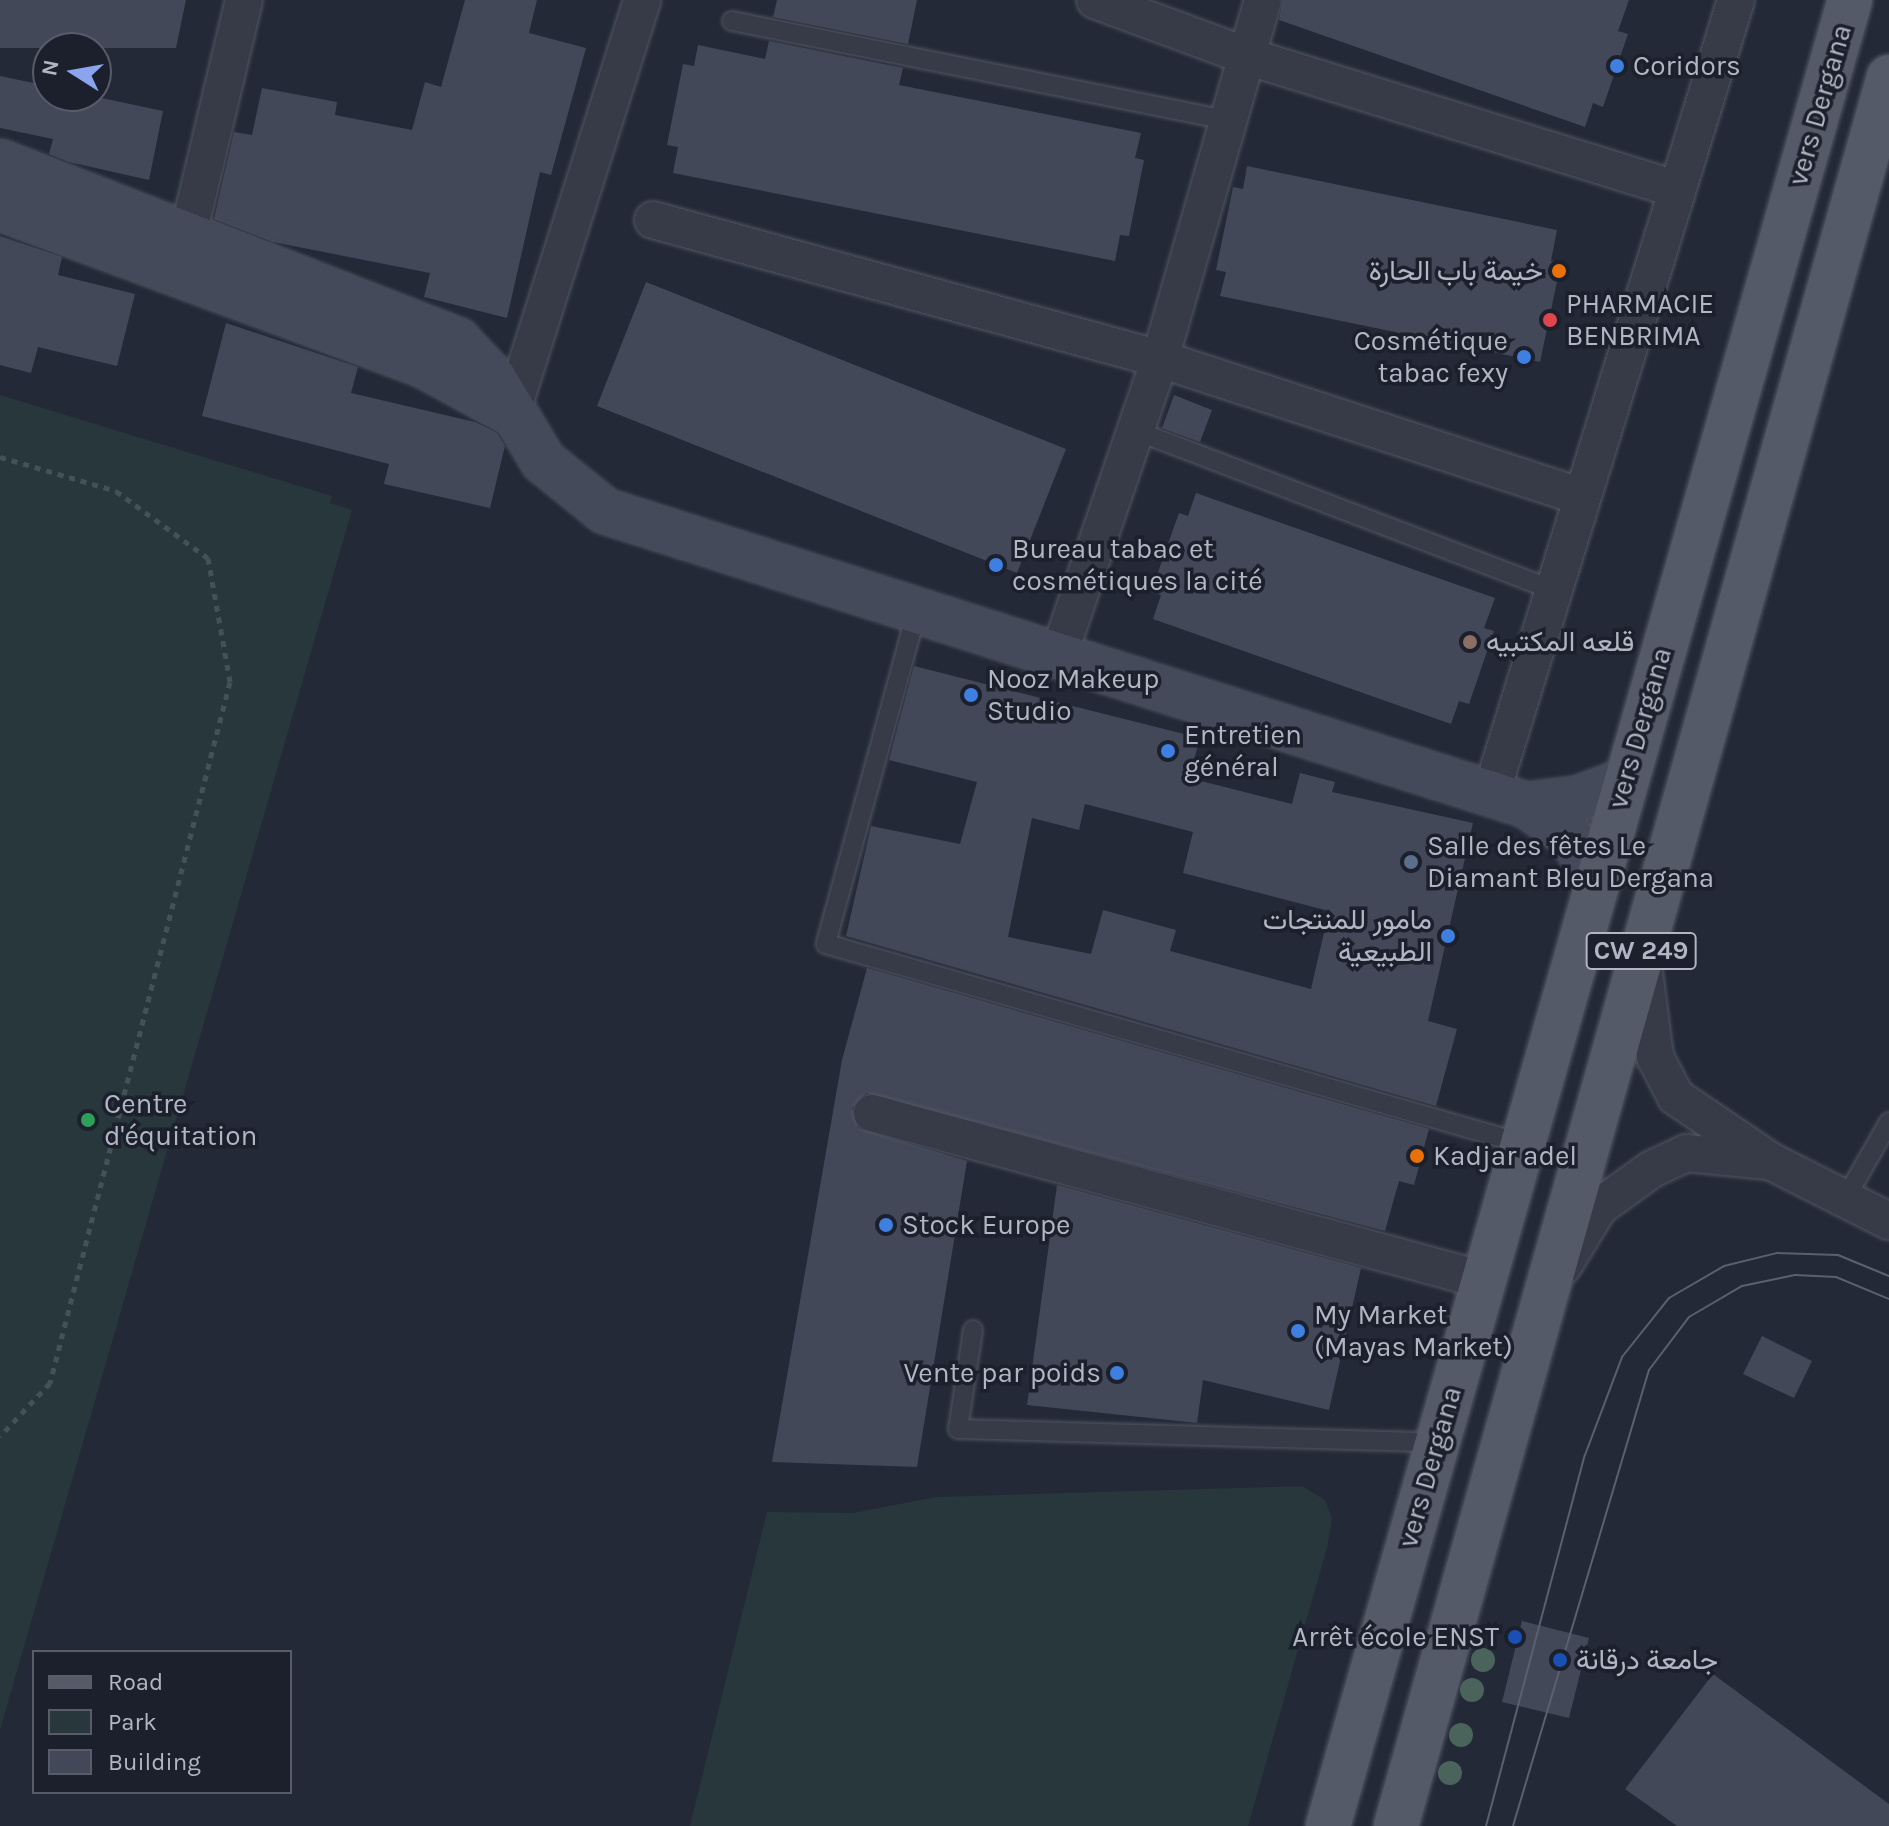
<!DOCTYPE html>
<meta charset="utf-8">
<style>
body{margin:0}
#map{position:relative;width:1889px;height:1826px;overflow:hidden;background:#232937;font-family:Karla,Vazirmatn,sans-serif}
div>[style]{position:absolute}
.green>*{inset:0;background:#27373b}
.building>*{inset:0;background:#424858}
.path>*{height:5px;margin-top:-2.5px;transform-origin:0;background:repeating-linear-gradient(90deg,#445257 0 6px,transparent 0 12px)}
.roads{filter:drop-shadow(0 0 2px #515662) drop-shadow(0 0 2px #515662)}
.lane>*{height:18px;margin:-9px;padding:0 9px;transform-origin:9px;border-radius:9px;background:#363b47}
.street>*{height:36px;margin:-18px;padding:0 18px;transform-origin:18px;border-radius:18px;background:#363b47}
.secondary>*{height:44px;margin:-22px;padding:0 22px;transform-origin:22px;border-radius:22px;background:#444a5a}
.primary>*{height:44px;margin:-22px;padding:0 22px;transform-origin:22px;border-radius:22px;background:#545a67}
.tram>*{height:2px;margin:-1px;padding:0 1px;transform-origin:1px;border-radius:1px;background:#5a6070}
.trees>*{width:24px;height:24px;margin:-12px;border-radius:50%;background:#4a635b}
.dots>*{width:22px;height:22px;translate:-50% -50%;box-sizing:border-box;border:4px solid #1b202c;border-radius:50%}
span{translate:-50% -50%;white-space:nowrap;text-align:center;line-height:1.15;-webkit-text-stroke:7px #1b202c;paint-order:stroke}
.shield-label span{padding:2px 6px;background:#1b202c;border:2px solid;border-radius:6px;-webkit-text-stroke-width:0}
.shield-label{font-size:26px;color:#b1b6c4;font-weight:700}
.poi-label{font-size:28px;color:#b1b6c4}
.left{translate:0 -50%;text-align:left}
.right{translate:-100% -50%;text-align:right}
.street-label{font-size:28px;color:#b1b6c4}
.legend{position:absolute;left:32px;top:1650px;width:260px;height:144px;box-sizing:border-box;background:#1b202c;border:2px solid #575c69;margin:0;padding:10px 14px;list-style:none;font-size:24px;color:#b1b6c4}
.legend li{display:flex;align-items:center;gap:16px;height:40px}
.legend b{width:40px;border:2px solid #575c69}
.north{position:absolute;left:32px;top:32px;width:80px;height:80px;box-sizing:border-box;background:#1b202c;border:2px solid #575c69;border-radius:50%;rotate:281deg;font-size:22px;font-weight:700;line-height:32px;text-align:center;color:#b1b6c4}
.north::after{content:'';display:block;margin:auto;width:28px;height:36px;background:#8ba4ee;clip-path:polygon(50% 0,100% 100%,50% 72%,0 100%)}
</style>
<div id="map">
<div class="green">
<i style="clip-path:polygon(0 395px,332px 496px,330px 503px,352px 510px,0 1730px)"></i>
<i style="clip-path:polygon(1302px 1486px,1325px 1500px,1332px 1518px,1328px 1544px,1248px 1826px,690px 1826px,767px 1512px,853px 1513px,936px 1497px)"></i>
</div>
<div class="building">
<i style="clip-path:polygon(0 0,186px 0,176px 48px,0 48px)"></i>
<i style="clip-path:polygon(465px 0,537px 0,529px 33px,586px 48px,551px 175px,540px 172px,507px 318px,424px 297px,430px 273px,273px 242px,214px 219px,234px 132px,252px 135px,262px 88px,337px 102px,335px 115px,412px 130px,425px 82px,441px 87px)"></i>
<i style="clip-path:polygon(777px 0,917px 0,908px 44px,773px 17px)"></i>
<i style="clip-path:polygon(1283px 0,1629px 0,1618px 31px,1628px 34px,1603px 107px,1593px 103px,1585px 127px,1279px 20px)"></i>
<i style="clip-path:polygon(769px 41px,903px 68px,899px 85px,1141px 133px,1135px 158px,1144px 160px,1129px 236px,1120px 235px,1115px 261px,673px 173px,678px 147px,667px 145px,683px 64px,694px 66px,698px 45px,765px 59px)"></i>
<i style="clip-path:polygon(0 76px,48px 86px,48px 96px,92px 96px,163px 111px,149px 180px,69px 162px,49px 154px,53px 139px,0 128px)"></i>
<i style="clip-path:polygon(1247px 166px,1557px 230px,1551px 261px,1561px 263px,1540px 362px,1220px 296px,1226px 272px,1216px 270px,1233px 187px,1243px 189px)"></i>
<i style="clip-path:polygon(0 236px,62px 257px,58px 275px,135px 294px,117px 366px,38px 347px,31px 373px,0 365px)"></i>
<i style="clip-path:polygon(646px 282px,1066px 449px,1017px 573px,597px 406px)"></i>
<i style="clip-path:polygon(226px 323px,358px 367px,351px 393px,475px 422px,497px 433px,505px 446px,490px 508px,384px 484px,389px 464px,202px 416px)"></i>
<i style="clip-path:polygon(1174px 395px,1212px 410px,1200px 442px,1162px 428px)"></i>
<i style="clip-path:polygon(1196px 493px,1495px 598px,1484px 628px,1494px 631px,1469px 704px,1459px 701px,1451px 724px,1153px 619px,1161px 595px,1151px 592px,1179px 513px,1188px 516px)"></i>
<i style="clip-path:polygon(evenodd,914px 666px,1200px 738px,1189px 778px,1292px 804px,1300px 773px,1335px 782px,1332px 792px,1473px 823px,1428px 1021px,1457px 1029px,1436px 1106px,846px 936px,871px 826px,960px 844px,977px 782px,889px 760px,914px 666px,1085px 804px,1193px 832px,1183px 873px,1329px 911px,1311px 989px,1170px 951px,1176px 930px,1103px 910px,1091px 954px,1008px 937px,1032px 818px,1079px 830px,1085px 804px)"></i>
<i style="clip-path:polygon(867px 968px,1429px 1129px,1414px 1185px,1399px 1181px,1385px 1231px,866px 1093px,852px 1108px,858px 1128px,967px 1161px,917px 1467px,772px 1462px,842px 1060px)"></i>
<i style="clip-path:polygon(1057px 1185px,1361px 1268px,1329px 1410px,1203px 1380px,1197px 1423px,1027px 1405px)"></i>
<i style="clip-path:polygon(1762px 1336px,1812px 1361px,1794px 1398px,1743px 1374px)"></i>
<i style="clip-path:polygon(1522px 1621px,1589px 1638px,1569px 1718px,1502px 1702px)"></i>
<i style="clip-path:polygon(1713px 1674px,1889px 1804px,1889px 1826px,1677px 1826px,1625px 1789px)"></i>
</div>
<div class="path">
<i style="left:0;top:457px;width:121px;rotate:16.3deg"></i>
<i style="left:116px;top:491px;width:114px;rotate:36.1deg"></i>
<i style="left:208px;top:558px;width:126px;rotate:79.9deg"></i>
<i style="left:230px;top:682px;width:724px;rotate:104.4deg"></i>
<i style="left:50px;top:1383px;width:73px;rotate:133.3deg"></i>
</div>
<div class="roads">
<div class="lane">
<i style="left:732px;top:21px;width:504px;rotate:11.33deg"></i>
<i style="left:1137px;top:431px;width:443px;rotate:20.9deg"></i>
<i style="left:916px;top:614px;width:342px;rotate:105.3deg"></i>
<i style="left:826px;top:944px;width:726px;rotate:15.99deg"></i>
<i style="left:1844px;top:1201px;width:91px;rotate:-60.3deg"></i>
<i style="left:973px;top:1330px;width:100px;rotate:98.6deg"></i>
<i style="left:958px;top:1429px;width:480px;rotate:1.6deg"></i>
</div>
<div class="street">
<i style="left:1095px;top:0;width:161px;rotate:20.3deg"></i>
<i style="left:1246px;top:56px;width:449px;rotate:17.2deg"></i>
<i style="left:653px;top:220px;width:526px;rotate:15.33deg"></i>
<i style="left:1160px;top:359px;width:442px;rotate:18.1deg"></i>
<i style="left:189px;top:231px;width:237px;rotate:-76.6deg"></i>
<i style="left:511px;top:414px;width:434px;rotate:-72.4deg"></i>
<i style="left:1058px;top:657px;width:315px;rotate:-71.1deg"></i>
<i style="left:1160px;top:359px;width:373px;rotate:-74deg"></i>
<i style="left:1491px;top:794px;width:831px;rotate:-72.85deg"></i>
<i style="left:1643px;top:964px;width:94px;rotate:82.6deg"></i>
<i style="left:1655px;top:1057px;width:45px;rotate:62.3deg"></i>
<i style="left:1676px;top:1097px;width:116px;rotate:34.1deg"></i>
<i style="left:1772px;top:1162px;width:131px;rotate:26.8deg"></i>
<i style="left:872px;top:1113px;width:633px;rotate:15.29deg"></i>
<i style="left:1563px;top:1266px;width:69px;rotate:-58.6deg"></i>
<i style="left:1599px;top:1207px;width:65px;rotate:-35.6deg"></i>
<i style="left:1652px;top:1169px;width:38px;rotate:-25deg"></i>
<i style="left:1686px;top:1153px;width:80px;rotate:5.7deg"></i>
</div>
<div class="secondary">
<i style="left:0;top:162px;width:492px;rotate:21.3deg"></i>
<i style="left:458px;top:341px;width:52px;rotate:46.5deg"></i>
<i style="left:494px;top:379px;width:96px;rotate:59.1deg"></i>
<i style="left:543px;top:461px;width:80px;rotate:38.9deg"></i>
<i style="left:605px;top:511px;width:967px;rotate:17.7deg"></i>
<i style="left:1526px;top:805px;width:51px;rotate:34.6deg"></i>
<i style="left:1568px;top:834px;width:51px;rotate:55.4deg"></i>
<i style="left:0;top:208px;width:450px;rotate:20.3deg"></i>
<i style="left:422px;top:364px;width:96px;rotate:28.7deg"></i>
<i style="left:1526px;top:805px;width:51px;rotate:-6.7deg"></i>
<i style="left:1577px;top:799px;width:51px;rotate:-20.6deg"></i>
</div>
<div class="primary">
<i style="left:1328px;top:1826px;width:1899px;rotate:-74.05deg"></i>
<i style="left:1396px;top:1826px;width:1817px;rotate:-74.26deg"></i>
</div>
</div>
<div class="tram">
<i style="left:1486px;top:1826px;width:384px;rotate:-75.1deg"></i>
<i style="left:1585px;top:1455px;width:105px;rotate:-69.3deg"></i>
<i style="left:1622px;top:1357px;width:75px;rotate:-51.5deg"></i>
<i style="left:1669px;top:1298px;width:64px;rotate:-30.2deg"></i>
<i style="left:1724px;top:1266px;width:55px;rotate:-13.8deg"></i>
<i style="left:1777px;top:1253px;width:61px;rotate:1.9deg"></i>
<i style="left:1838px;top:1255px;width:55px;rotate:22.4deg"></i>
<i style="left:1513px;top:1826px;width:476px;rotate:-73.4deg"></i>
<i style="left:1649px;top:1370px;width:66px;rotate:-53deg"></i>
<i style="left:1689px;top:1317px;width:61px;rotate:-30.3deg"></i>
<i style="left:1742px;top:1286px;width:54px;rotate:-11.7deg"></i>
<i style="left:1795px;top:1275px;width:41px;rotate:2.8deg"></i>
<i style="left:1836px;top:1277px;width:57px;rotate:22.5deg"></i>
</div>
<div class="trees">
<i style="left:1483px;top:1660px"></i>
<i style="left:1472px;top:1690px"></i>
<i style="left:1461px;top:1735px"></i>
<i style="left:1450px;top:1773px"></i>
</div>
<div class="dots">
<i style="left:1617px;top:66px;background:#3f7fe0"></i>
<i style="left:1559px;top:271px;background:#e8710a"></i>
<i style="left:1550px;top:320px;background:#e0444e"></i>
<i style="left:1524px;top:357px;background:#3f7fe0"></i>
<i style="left:996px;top:565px;background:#3f7fe0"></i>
<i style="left:1470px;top:642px;background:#8d6e63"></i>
<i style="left:971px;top:695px;background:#3f7fe0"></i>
<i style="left:1168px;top:751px;background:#3f7fe0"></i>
<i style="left:1411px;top:862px;background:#5c6f8a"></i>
<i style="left:1448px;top:936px;background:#3f7fe0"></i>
<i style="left:88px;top:1120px;background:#2e9e5b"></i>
<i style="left:1417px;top:1156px;background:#e8710a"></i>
<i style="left:886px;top:1225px;background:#3f7fe0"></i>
<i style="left:1298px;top:1331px;background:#3f7fe0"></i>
<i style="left:1117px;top:1373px;background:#3f7fe0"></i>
<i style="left:1515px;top:1637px;background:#1a4fb4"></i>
<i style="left:1560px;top:1660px;background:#1a4fb4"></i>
</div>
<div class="shield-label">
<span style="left:1641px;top:951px">CW 249</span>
</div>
<div class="poi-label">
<span class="left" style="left:1633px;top:66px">Coridors</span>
<span class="right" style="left:1543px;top:271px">خيمة باب الحارة</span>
<span class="left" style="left:1566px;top:320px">PHARMACIE<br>BENBRIMA</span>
<span class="right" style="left:1508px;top:357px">Cosmétique<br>tabac fexy</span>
<span class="left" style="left:1012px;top:565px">Bureau tabac et<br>cosmétiques la cité</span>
<span class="left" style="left:1486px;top:642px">قلعه المكتبيه</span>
<span class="left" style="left:987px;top:695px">Nooz Makeup<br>Studio</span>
<span class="left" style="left:1184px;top:751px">Entretien<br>général</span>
<span class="left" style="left:1427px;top:862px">Salle des fêtes Le<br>Diamant Bleu Dergana</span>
<span class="right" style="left:1432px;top:936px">مامور للمنتجات<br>الطبيعية</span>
<span class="left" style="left:104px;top:1120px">Centre<br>d'équitation</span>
<span class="left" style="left:1433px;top:1156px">Kadjar adel</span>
<span class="left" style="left:902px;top:1225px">Stock Europe</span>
<span class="left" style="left:1314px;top:1331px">My Market<br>(Mayas Market)</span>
<span class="right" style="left:1101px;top:1373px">Vente par poids</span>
<span class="right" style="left:1499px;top:1637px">Arrêt école ENST</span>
<span class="left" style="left:1576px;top:1660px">جامعة درقانة</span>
</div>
<div class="street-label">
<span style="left:1820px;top:105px;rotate:-74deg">vers Dergana</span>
<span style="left:1640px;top:728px;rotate:-74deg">vers Dergana</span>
<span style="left:1430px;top:1467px;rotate:-74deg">vers Dergana</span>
</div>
<ul class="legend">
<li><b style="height:10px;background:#545a67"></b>Road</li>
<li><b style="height:22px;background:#27373b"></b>Park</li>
<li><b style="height:22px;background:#424858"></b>Building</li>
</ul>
<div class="north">N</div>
</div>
